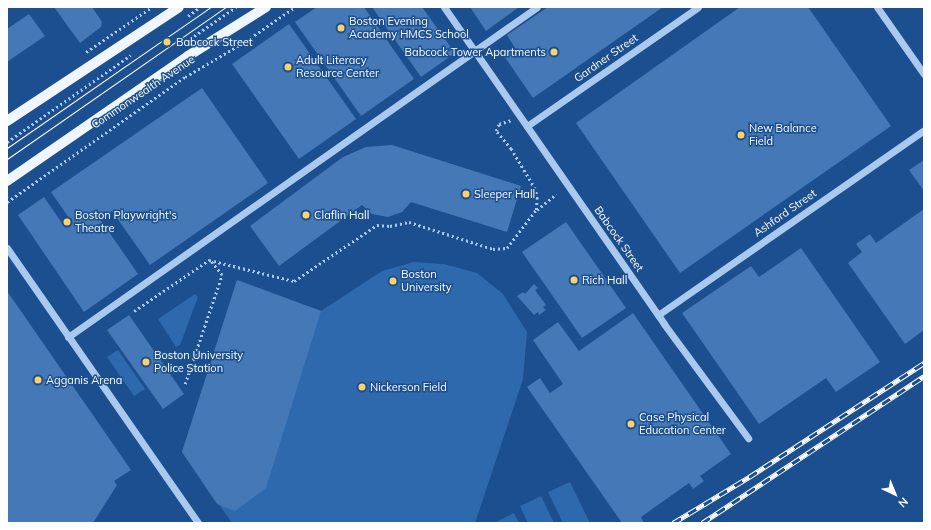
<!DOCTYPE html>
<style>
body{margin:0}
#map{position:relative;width:931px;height:530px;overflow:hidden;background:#1b4f8f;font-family:Mulish,sans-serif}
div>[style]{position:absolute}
.green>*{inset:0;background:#2e69ad}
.building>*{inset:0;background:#4478b7}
.path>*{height:2.5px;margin-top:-1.25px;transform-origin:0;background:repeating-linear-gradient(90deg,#a9c9ee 0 2px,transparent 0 5px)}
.minor>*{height:7px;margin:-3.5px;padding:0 3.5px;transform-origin:3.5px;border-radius:3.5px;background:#a9c9ee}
.major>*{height:10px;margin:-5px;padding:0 5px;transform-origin:5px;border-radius:5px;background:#f0f6ff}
.tram>*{height:1px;margin:-0.5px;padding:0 0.5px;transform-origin:0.5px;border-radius:0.5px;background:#fff}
.rail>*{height:4.5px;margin-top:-2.25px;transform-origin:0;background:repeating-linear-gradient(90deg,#1b4f8f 0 9px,#fff 0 18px);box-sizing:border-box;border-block:1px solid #fff}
.dots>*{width:11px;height:11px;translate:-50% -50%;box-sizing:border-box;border:2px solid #1b4f8f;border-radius:50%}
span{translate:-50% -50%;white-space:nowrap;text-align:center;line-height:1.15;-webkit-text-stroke:3px #1b4f8f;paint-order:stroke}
.poi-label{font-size:11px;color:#fff}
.left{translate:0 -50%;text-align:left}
.right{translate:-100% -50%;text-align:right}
.street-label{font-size:11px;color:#fff}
.frame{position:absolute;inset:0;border:8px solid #fff;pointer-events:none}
.north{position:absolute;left:875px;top:474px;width:40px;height:40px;-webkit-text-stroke:3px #1b4f8f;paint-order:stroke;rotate:136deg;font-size:11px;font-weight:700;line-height:16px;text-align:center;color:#fff}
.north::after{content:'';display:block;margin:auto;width:14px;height:18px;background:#fff;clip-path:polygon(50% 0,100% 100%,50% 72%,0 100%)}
</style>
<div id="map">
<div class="green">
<i style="clip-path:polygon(414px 262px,444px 264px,477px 273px,503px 294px,527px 332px,523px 379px,475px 523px,232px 523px,182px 452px,237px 280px,321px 311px,382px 271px)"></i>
<i style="clip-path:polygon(195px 294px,198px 297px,180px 345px,176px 347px,158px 319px)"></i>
<i style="clip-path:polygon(118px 350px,145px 389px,134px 396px,107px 357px)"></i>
<i style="clip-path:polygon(570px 482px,590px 523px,563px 523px,548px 492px)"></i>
<i style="clip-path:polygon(541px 496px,554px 523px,528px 523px,520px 506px)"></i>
<i style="clip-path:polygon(514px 513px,519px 523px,494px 523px)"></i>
</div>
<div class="building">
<i style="clip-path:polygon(54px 7px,92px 7px,102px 22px,101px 27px,80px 43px)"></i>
<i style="clip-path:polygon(317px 7px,364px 7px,414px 79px,361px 116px,295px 22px)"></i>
<i style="clip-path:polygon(372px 7px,422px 7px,455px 53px,421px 77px)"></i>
<i style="clip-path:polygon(470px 7px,519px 7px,486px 31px)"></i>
<i style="clip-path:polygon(548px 7px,663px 7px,533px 98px,504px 56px,515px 48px,507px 35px)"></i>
<i style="clip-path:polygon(740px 7px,808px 7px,891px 126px,680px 273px,576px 123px)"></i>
<i style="clip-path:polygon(29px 14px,45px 36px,7px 62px,7px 29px)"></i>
<i style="clip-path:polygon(289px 24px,356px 119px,299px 159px,232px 64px)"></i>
<i style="clip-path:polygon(202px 88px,268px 183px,150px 265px,112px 211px,100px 219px,138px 274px,84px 312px,18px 215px,44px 197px,62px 223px,69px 218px,51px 192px)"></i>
<i style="clip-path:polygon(392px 145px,521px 186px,507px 232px,411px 202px,402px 212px,388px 217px,372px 214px,362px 205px,279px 266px,250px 226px,343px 157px,366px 147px)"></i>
<i style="clip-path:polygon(924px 160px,924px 191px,909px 170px)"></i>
<i style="clip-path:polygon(924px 209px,924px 330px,905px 344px,848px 263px,862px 252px,856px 244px,870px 234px,876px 243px)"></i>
<i style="clip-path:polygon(566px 222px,626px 308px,582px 338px,522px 252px)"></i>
<i style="clip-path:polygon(801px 248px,880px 362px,836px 392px,826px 378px,759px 424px,682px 313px,751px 266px,759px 277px)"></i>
<i style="clip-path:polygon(237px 280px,321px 311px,266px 488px,235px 511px,217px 504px,182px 452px)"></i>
<i style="clip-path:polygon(534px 284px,538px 288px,535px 290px,546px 305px,543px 307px,546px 310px,539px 315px,538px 312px,534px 315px,517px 296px,523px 292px,525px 294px)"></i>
<i style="clip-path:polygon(7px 291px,131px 470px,114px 481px,117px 485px,93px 523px,7px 523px)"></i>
<i style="clip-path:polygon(633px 313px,731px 454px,700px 476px,704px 481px,693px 489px,689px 483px,641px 517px,644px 523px,622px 523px,527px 387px,540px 378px,550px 393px,563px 384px,533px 340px,558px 322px,579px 351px)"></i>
<i style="clip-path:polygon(129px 315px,184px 394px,163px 409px,107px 330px)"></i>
</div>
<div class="path">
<i style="left:188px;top:16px;width:15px;rotate:-37deg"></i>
<i style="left:194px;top:36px;width:51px;rotate:-34.6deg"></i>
<i style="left:86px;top:52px;width:80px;rotate:-34.3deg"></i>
<i style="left:7px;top:142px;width:151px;rotate:-35.1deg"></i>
<i style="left:7px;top:197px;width:1px;rotate:45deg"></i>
<i style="left:7px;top:202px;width:218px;rotate:-35.1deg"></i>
<i style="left:185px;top:77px;width:71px;rotate:-30.5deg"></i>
<i style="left:246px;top:41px;width:60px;rotate:-34.8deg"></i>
<i style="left:537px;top:210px;width:25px;rotate:-40deg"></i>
<i style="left:134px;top:311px;width:91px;rotate:-34.2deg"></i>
<i style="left:209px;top:260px;width:88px;rotate:13.9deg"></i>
<i style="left:294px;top:281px;width:100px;rotate:-34deg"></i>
<i style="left:377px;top:225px;width:13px;rotate:4deg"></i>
<i style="left:390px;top:226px;width:19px;rotate:-12deg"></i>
<i style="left:409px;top:222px;width:88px;rotate:17.8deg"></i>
<i style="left:493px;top:249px;width:14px;rotate:-4deg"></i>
<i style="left:507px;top:248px;width:48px;rotate:-52.7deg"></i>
<i style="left:536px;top:210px;width:11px;rotate:-85deg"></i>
<i style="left:537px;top:199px;width:10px;rotate:-101deg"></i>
<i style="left:535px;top:189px;width:47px;rotate:-121deg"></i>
<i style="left:511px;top:149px;width:23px;rotate:-130deg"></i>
<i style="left:496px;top:131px;width:8px;rotate:-67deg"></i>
<i style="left:499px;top:124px;width:13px;rotate:-18deg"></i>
<i style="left:185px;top:384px;width:115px;rotate:-71.3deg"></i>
<i style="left:222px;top:275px;width:19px;rotate:-129deg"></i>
</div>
<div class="minor">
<i style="left:444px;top:7px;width:386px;rotate:55.2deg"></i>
<i style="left:664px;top:324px;width:142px;rotate:53.6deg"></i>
<i style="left:877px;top:7px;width:82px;rotate:55deg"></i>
<i style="left:527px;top:126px;width:208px;rotate:-34.8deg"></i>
<i style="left:7px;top:248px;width:335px;rotate:55.2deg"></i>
<i style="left:658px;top:315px;width:324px;rotate:-34.8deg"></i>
<i style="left:68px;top:337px;width:573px;rotate:-35.13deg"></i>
</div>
<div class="major">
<i style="left:7px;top:121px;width:206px;rotate:-33.5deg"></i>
<i style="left:7px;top:181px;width:220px;rotate:-34.6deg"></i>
<i style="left:188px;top:56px;width:92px;rotate:-32.1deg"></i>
</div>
<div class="tram">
<i style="left:7px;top:148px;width:248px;rotate:-34.7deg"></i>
<i style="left:7px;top:159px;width:267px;rotate:-34.8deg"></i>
</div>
<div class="rail">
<i style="left:673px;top:523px;width:89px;rotate:-31.2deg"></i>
<i style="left:749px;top:477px;width:209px;rotate:-33.1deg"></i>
<i style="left:702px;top:523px;width:266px;rotate:-33.5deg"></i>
</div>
<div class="dots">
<i style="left:341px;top:28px;background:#ffd166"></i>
<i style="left:167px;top:42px;background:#ffd166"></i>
<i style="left:554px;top:52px;background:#ffd166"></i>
<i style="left:288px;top:67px;background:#ffd166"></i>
<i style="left:741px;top:135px;background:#ffd166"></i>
<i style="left:466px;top:194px;background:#ffd166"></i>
<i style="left:306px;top:215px;background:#ffd166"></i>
<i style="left:67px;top:222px;background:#ffd166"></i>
<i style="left:574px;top:280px;background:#ffd166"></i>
<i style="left:393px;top:281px;background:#ffd166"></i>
<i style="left:146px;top:362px;background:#ffd166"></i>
<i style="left:38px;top:380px;background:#ffd166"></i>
<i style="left:362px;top:387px;background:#ffd166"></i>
<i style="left:631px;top:424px;background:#ffd166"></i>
</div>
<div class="poi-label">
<span class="left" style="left:349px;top:28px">Boston Evening<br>Academy HMCS School</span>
<span class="left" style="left:176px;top:42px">Babcock Street</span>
<span class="right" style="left:546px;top:52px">Babcock Tower Apartments</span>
<span class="left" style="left:296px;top:67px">Adult Literacy<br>Resource Center</span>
<span class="left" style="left:749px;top:135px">New Balance<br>Field</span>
<span class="left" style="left:474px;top:194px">Sleeper Hall</span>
<span class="left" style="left:314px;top:215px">Claflin Hall</span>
<span class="left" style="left:75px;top:222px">Boston Playwright's<br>Theatre</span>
<span class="left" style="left:401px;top:281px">Boston<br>University</span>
<span class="left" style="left:582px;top:280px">Rich Hall</span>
<span class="left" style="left:154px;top:362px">Boston University<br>Police Station</span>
<span class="left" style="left:46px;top:380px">Agganis Arena</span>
<span class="left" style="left:370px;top:387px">Nickerson Field</span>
<span class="left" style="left:639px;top:424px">Case Physical<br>Education Center</span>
</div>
<div class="street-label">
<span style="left:606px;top:58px;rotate:-35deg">Gardner Street</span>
<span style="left:143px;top:92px;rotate:-34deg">Commonwealth Avenue</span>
<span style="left:785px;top:213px;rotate:-35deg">Ashford Street</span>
<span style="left:619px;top:239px;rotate:55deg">Babcock Street</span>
</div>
<div class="frame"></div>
<div class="north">N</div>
</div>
